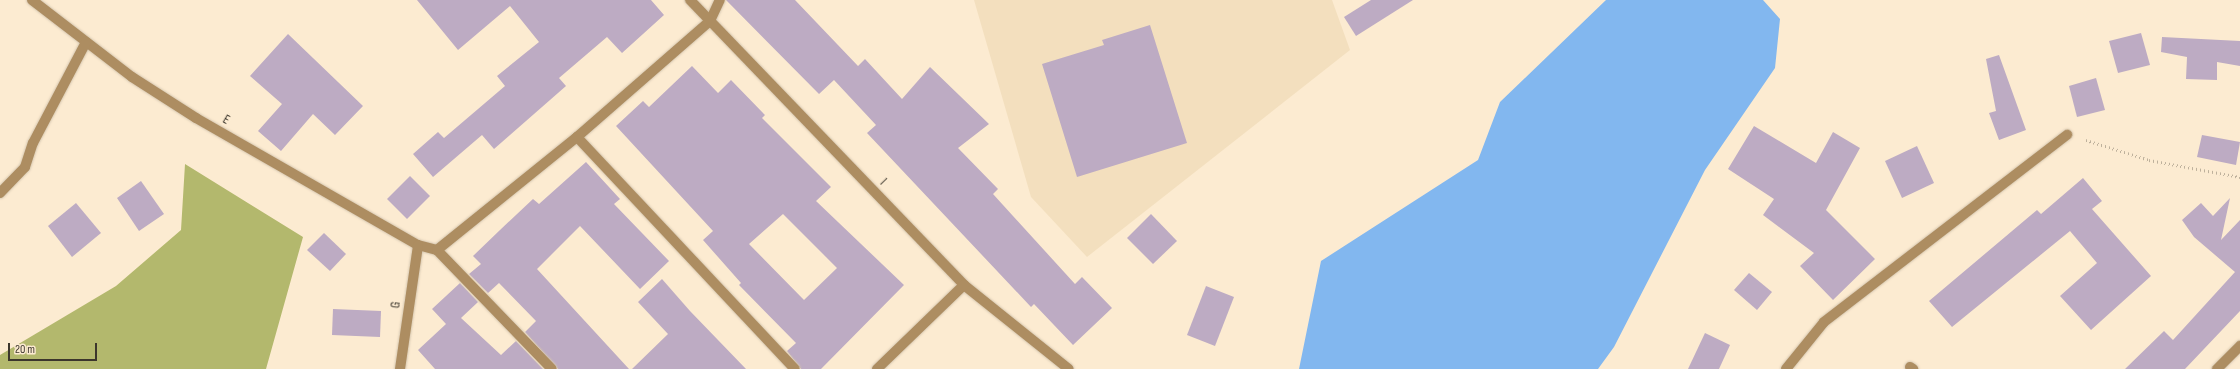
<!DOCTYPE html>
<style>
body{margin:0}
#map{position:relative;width:2240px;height:369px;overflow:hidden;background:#fcebd1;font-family:"Sofia Sans Condensed",sans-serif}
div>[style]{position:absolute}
.built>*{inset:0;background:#f3dfbe}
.forest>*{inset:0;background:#b3b86d}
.water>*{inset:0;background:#82b7ef}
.building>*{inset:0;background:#bdabc3}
.path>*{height:2.5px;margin-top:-1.25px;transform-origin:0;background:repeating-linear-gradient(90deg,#beb19c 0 1px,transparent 0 4px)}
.roads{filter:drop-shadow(0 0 1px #d6c7b0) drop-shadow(0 0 1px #d6c7b0)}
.minor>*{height:10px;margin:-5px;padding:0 5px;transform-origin:5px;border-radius:5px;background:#ad8d61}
span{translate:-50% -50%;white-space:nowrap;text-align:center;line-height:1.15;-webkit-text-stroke:3.5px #fcebd1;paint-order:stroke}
.street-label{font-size:13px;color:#3c362c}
.scale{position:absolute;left:8px;top:343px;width:89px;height:18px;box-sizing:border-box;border:2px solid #3c362c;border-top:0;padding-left:5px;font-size:12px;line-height:14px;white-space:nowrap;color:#3c362c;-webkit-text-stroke:3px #fcebd1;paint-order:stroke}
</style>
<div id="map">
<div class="built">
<i style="clip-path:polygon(974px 0,1332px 0,1350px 50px,1087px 257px,1031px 197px)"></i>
</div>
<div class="forest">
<i style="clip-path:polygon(185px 164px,303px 237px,266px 369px,0 369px,0 355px,116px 286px,181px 230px)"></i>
</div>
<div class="water">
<i style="clip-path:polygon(1606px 0,1763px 0,1780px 19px,1775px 68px,1705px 170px,1614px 347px,1598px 369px,1299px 369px,1321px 261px,1478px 160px,1500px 102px)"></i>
</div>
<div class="building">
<i style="clip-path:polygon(417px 0,651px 0,664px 15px,622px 53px,607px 37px,559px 78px,566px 86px,494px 149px,482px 135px,433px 177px,413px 154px,438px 132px,444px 138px,505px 86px,497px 76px,539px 42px,510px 6px,458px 50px)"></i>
<i style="clip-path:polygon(726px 0,795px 0,858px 66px,865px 59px,902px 99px,930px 67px,989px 124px,958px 148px,998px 189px,993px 194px,1075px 284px,1082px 277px,1112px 308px,1073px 345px,1034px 304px,1031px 307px,867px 133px,876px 125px,834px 80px,819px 94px)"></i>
<i style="clip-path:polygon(1371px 0,1413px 0,1356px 36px,1344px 17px)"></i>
<i style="clip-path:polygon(1150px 25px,1187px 143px,1077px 177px,1042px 64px,1104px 45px,1102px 40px)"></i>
<i style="clip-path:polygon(2141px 33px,2150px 65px,2118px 73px,2109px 41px)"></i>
<i style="clip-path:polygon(288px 34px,363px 106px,335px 135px,313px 114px,281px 151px,258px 131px,282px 104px,250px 76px)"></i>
<i style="clip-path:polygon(2162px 37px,2240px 41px,2240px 66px,2217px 62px,2217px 80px,2186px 79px,2187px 57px,2161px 52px)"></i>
<i style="clip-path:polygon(1999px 55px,2026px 130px,1999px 140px,1989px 113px,1996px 111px,1986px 59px)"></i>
<i style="clip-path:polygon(evenodd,692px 66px,718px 93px,731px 80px,765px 115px,762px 118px,831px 187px,816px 201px,904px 285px,821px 369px,801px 369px,787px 351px,796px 343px,739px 285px,741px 283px,703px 240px,713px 231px,616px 126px,643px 101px,649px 107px,692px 66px,783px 214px,837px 268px,804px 300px,749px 244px,783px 214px)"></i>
<i style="clip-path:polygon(2096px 78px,2105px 110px,2077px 117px,2069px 86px)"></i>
<i style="clip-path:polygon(1754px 126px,1816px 163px,1833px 132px,1860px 148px,1826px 210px,1875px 259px,1833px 300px,1800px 266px,1814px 253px,1763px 215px,1774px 199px,1728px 169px)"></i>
<i style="clip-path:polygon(2202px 135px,2240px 142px,2236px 165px,2197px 157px)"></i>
<i style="clip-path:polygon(1917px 146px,1934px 183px,1902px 198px,1885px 161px)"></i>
<i style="clip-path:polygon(586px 162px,620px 199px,614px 204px,669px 261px,640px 289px,580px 226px,537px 269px,629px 369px,558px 369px,525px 332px,536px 321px,499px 283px,488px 293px,469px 274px,481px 264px,473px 256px,500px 230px,533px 199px,539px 204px)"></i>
<i style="clip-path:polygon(410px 176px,430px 196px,407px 219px,387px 199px)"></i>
<i style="clip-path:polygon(2083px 178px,2102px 201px,2092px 209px,2151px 276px,2091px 330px,2060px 296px,2097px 263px,2070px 231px,1952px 327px,1929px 301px,2037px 210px,2041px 214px)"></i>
<i style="clip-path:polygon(141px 181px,164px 214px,139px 231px,117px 198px)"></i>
<i style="clip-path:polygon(2230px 198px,2221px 240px,2240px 220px,2240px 311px,2185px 369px,2125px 369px,2164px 331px,2173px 340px,2235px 272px,2194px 237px,2182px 220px,2201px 203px,2213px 216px)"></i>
<i style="clip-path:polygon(76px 203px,101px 233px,72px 257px,48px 226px)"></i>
<i style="clip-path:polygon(1151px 214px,1177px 241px,1153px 264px,1127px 238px)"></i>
<i style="clip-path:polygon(324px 233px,346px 254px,330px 271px,307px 250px)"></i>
<i style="clip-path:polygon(1749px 273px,1772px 292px,1757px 310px,1734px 290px)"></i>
<i style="clip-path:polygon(662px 279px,690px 311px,746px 369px,632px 369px,668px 334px,638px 302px)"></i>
<i style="clip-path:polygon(460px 283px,478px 302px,461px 318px,501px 355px,516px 341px,543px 369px,435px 369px,418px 350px,446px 324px,432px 309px)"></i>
<i style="clip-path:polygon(1206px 286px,1234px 297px,1215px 346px,1187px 335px)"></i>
<i style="clip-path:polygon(333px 309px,381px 311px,380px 337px,332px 335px)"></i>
<i style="clip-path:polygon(1705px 333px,1730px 345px,1719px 369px,1688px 369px)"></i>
</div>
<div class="path">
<i style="left:2086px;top:140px;width:66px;rotate:17.6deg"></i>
<i style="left:2149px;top:160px;width:93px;rotate:10.6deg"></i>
</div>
<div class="roads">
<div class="minor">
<i style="left:32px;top:0;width:126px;rotate:37.6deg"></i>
<i style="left:132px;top:77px;width:76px;rotate:32.6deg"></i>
<i style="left:196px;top:118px;width:256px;rotate:29.8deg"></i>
<i style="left:418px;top:245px;width:20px;rotate:15deg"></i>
<i style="left:437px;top:250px;width:180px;rotate:-38.9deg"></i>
<i style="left:577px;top:137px;width:176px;rotate:-41.1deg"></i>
<i style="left:710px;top:21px;width:23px;rotate:-65deg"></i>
<i style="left:690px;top:0;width:395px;rotate:46.1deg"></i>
<i style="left:964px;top:285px;width:134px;rotate:38.7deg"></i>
<i style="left:577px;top:137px;width:318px;rotate:46.8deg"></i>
<i style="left:0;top:193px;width:36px;rotate:-46deg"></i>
<i style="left:25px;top:167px;width:25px;rotate:-72deg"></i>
<i style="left:33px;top:143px;width:114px;rotate:-62.3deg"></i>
<i style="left:437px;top:250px;width:165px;rotate:46deg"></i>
<i style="left:1910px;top:367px;width:4px;rotate:34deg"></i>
<i style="left:400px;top:369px;width:125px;rotate:-81.7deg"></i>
<i style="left:877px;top:369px;width:121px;rotate:-44deg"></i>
<i style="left:1786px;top:369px;width:60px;rotate:-51deg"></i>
<i style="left:1824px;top:322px;width:307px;rotate:-37.6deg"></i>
<i style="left:2217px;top:369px;width:33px;rotate:-45deg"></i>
</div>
</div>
<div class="street-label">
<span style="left:226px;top:120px;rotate:30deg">E</span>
<span style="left:883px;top:182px;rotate:46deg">I</span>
<span style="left:396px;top:305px;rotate:-82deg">G</span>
</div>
<div class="scale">20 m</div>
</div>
